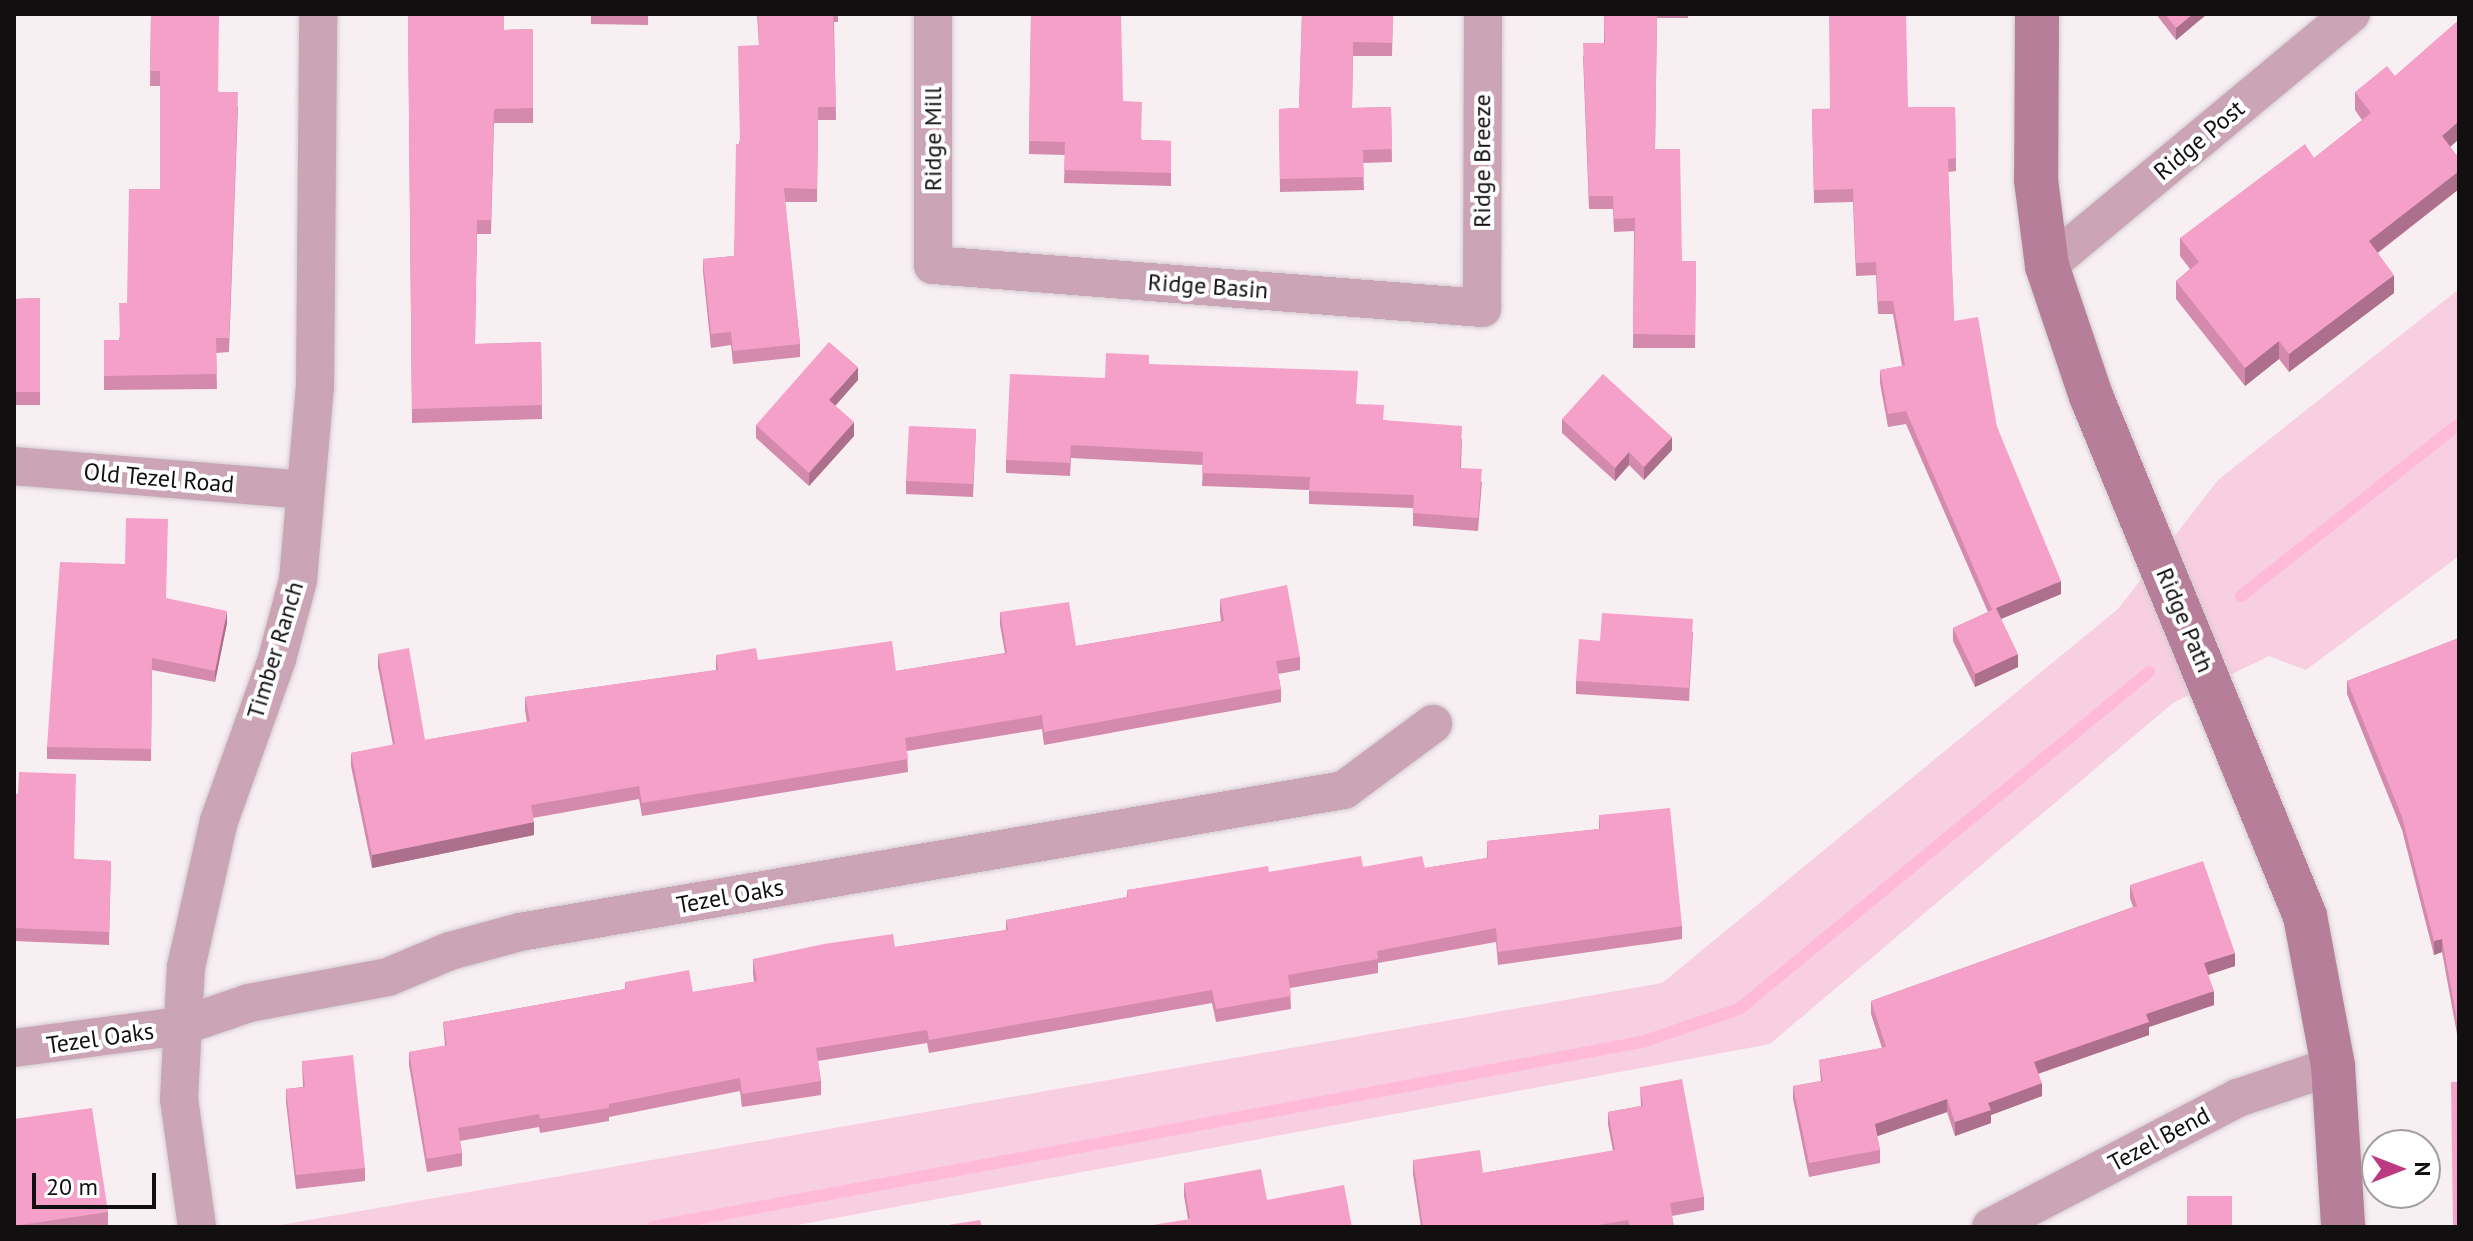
<!DOCTYPE html>
<style>
body{margin:0}
#map{position:relative;width:2473px;height:1241px;overflow:hidden;background:#f8eff3;font-family:"PT Sans",sans-serif}
div>[style]{position:absolute}
.green>*{inset:0;background:#f7cfe0}
.stream>*{height:12px;margin:-6px;padding:0 6px;transform-origin:6px;border-radius:6px;background:#ffb9d9}
.roads{filter:drop-shadow(0 0 2px #d3cbcf) drop-shadow(0 0 2px #d3cbcf)}
.street>*{height:38px;margin:-19px;padding:0 19px;transform-origin:19px;border-radius:19px;background:#cba4b5}
.secondary>*{height:44px;margin:-22px;padding:0 22px;transform-origin:22px;border-radius:22px;background:#b67e98}
.wall>*{inset:0;background:#d38aac}
.shaded-wall>*{inset:0;background:#ac708c}
.building>*{inset:0;background:#f5a0c8}
span{translate:-50% -50%;white-space:nowrap;text-align:center;line-height:1.15;-webkit-text-stroke:8px #fff;paint-order:stroke}
.street-label{font-size:24px;color:#120f10}
.frame{position:absolute;inset:0;border:16px solid #120f10;pointer-events:none}
.north{position:absolute;left:2361px;top:1129px;width:80px;height:80px;box-sizing:border-box;background:#fff;border:2px solid #a09f9f;border-radius:50%;rotate:90deg;font-size:22px;font-weight:700;line-height:32px;text-align:center;color:#120f10}
.north::after{content:'';display:block;margin:auto;width:28px;height:36px;background:#bc3a82;clip-path:polygon(50% 0,100% 100%,50% 72%,0 100%)}
.scale{position:absolute;left:32px;top:1173px;width:124px;height:36px;box-sizing:border-box;border:4px solid #120f10;border-top:0;padding-left:10px;font-size:24px;line-height:28px;white-space:nowrap;color:#120f10;-webkit-text-stroke:6px #fff;paint-order:stroke}
</style>
<div id="map">
<div class="green">
<i style="clip-path:polygon(2459px 289px,2459px 556px,2306px 670px,2269px 656px,2173px 703px,1770px 1044px,787px 1227px,269px 1227px,1662px 983px,2118px 609px,2218px 480px)"></i>
</div>
<div class="stream">
<i style="left:2241px;top:596px;width:278px;rotate:-38.3deg"></i>
<i style="left:653px;top:1227px;width:1006px;rotate:-10.6deg"></i>
<i style="left:1642px;top:1042px;width:102px;rotate:-18.8deg"></i>
<i style="left:1739px;top:1009px;width:531px;rotate:-39.42deg"></i>
</div>
<div class="roads">
<div class="street">
<i style="left:933px;top:14px;width:251px;rotate:90deg"></i>
<i style="left:933px;top:265px;width:551px;rotate:4.48deg"></i>
<i style="left:1482px;top:308px;width:294px;rotate:-89.8deg"></i>
<i style="left:2047px;top:266px;width:395px;rotate:-39.7deg"></i>
<i style="left:14px;top:466px;width:291px;rotate:4.7deg"></i>
<i style="left:14px;top:1048px;width:169px;rotate:-7.5deg"></i>
<i style="left:182px;top:1026px;width:71px;rotate:-18.9deg"></i>
<i style="left:249px;top:1003px;width:141px;rotate:-10.6deg"></i>
<i style="left:388px;top:977px;width:67px;rotate:-22.8deg"></i>
<i style="left:450px;top:951px;width:73px;rotate:-15.2deg"></i>
<i style="left:520px;top:932px;width:836px;rotate:-9.78deg"></i>
<i style="left:1344px;top:790px;width:111px;rotate:-36.6deg"></i>
<i style="left:197px;top:1227px;width:129px;rotate:-98deg"></i>
<i style="left:179px;top:1099px;width:132px;rotate:-87deg"></i>
<i style="left:186px;top:967px;width:150px;rotate:-77.3deg"></i>
<i style="left:219px;top:821px;width:172px;rotate:-70.3deg"></i>
<i style="left:277px;top:659px;width:82px;rotate:-75.1deg"></i>
<i style="left:298px;top:580px;width:194px;rotate:-85deg"></i>
<i style="left:315px;top:387px;width:373px;rotate:-89.5deg"></i>
<i style="left:1991px;top:1227px;width:279px;rotate:-27.6deg"></i>
<i style="left:2238px;top:1098px;width:100px;rotate:-18.6deg"></i>
</div>
<div class="secondary">
<i style="left:2037px;top:14px;width:166px;rotate:90.3deg"></i>
<i style="left:2036px;top:180px;width:87px;rotate:82.7deg"></i>
<i style="left:2047px;top:266px;width:137px;rotate:71.3deg"></i>
<i style="left:2091px;top:396px;width:562px;rotate:67.63deg"></i>
<i style="left:2305px;top:916px;width:153px;rotate:79.4deg"></i>
<i style="left:2333px;top:1066px;width:161px;rotate:86.4deg"></i>
</div>
</div>
<div class="wall">
<i style="clip-path:polygon(151px 14px,219px 92px,238px 107px,229px 352px,216px 353px,217px 389px,104px 390px,104px 340px,119px 340px,127px 303px,160px 189px,160px 86px,150px 86px)"></i>
<i style="clip-path:polygon(408px 14px,504px 30px,533px 29px,533px 123px,494px 123px,491px 234px,477px 234px,475px 344px,541px 342px,542px 419px,412px 423px)"></i>
<i style="clip-path:polygon(591px 14px,648px 14px,648px 25px,591px 24px)"></i>
<i style="clip-path:polygon(757px 14px,838px 14px,838px 22px,834px 22px,836px 120px,818px 120px,817px 202px,785px 202px,800px 344px,800px 357px,733px 364px,731px 345px,711px 348px,703px 272px,703px 259px,734px 256px,739px 144px,759px 45px)"></i>
<i style="clip-path:polygon(1031px 14px,1123px 101px,1142px 140px,1171px 141px,1171px 186px,1064px 183px,1065px 155px,1029px 154px)"></i>
<i style="clip-path:polygon(1302px 14px,1393px 14px,1392px 56px,1353px 56px,1352px 108px,1391px 107px,1392px 162px,1363px 163px,1364px 190px,1280px 192px,1279px 109px,1299px 108px)"></i>
<i style="clip-path:polygon(1604px 14px,1688px 14px,1688px 18px,1657px 18px,1655px 149px,1682px 261px,1696px 261px,1695px 348px,1633px 348px,1634px 231px,1614px 232px,1613px 209px,1589px 209px,1583px 56px,1604px 43px)"></i>
<i style="clip-path:polygon(2156px 14px,2207px 14px,2176px 40px)"></i>
<i style="clip-path:polygon(2459px 20px,2459px 139px,2450px 147px,2459px 171px,2459px 189px,2378px 253px,2394px 293px,2289px 372px,2279px 359px,2245px 386px,2176px 299px,2176px 281px,2190px 269px,2180px 256px,2180px 238px,2314px 158px,2362px 120px,2355px 110px,2355px 92px,2395px 76px)"></i>
<i style="clip-path:polygon(1955px 107px,1956px 171px,1948px 172px,1954px 321px,1997px 427px,2061px 594px,2001px 619px,2018px 667px,1975px 687px,1953px 641px,1953px 628px,1988px 612px,1906px 424px,1888px 427px,1880px 383px,1880px 370px,1902px 366px,1893px 314px,1878px 314px,1876px 275px,1856px 276px,1853px 202px,1814px 203px,1812px 109px)"></i>
<i style="clip-path:polygon(40px 298px,40px 405px,14px 405px,14px 299px)"></i>
<i style="clip-path:polygon(1149px 364px,1357px 404px,1384px 420px,1462px 439px,1461px 468px,1482px 482px,1478px 531px,1413px 526px,1413px 508px,1309px 504px,1309px 490px,1202px 486px,1203px 465px,1071px 458px,1070px 476px,1006px 473px,1006px 460px)"></i>
<i style="clip-path:polygon(858px 380px,835px 405px,854px 436px,809px 486px,756px 438px,756px 425px)"></i>
<i style="clip-path:polygon(1562px 419px,1672px 450px,1644px 480px,1629px 465px,1615px 481px,1562px 433px)"></i>
<i style="clip-path:polygon(976px 429px,973px 497px,906px 494px,906px 481px)"></i>
<i style="clip-path:polygon(166px 598px,227px 623px,215px 682px,152px 670px,151px 761px,47px 759px,47px 747px)"></i>
<i style="clip-path:polygon(1220px 599px,1300px 657px,1300px 670px,1278px 674px,1281px 689px,1281px 702px,1044px 745px,1042px 729px,907px 751px,908px 772px,642px 816px,639px 799px,533px 818px,534px 835px,372px 868px,351px 766px,351px 753px,393px 745px,378px 667px,378px 654px,425px 740px,527px 722px,525px 710px,525px 697px,716px 670px,716px 655px,758px 660px,896px 671px,1005px 653px,1000px 625px,1000px 612px,1076px 646px,1221px 621px,1220px 612px)"></i>
<i style="clip-path:polygon(1693px 632px,1689px 701px,1576px 694px,1576px 681px,1600px 641px)"></i>
<i style="clip-path:polygon(2459px 638px,2459px 1045px,2442px 952px,2434px 955px,2402px 830px,2347px 694px,2347px 681px)"></i>
<i style="clip-path:polygon(14px 793px,75px 859px,111px 861px,109px 945px,14px 941px)"></i>
<i style="clip-path:polygon(1599px 815px,1682px 926px,1682px 939px,1498px 965px,1496px 942px,1378px 963px,1378px 973px,1290px 988px,1291px 1009px,1216px 1022px,1212px 1003px,929px 1053px,927px 1043px,818px 1061px,821px 1081px,821px 1095px,742px 1107px,740px 1091px,609px 1117px,609px 1121px,540px 1133px,539px 1127px,460px 1141px,462px 1153px,462px 1166px,427px 1172px,409px 1065px,409px 1052px,445px 1046px,443px 1022px,625px 989px,625px 982px,693px 992px,754px 982px,753px 973px,753px 959px,895px 947px,1006px 930px,1006px 920px,1127px 897px,1127px 890px,1269px 872px,1363px 867px,1425px 868px,1487px 858px,1487px 841px,1599px 829px)"></i>
<i style="clip-path:polygon(2130px 885px,2235px 966px,2208px 975px,2214px 1005px,2149px 1027px,2149px 1035px,2038px 1074px,2042px 1096px,1991px 1115px,1991px 1123px,1955px 1136px,1947px 1112px,1877px 1136px,1880px 1150px,1880px 1163px,1809px 1177px,1793px 1099px,1793px 1086px,1821px 1081px,1819px 1060px,1882px 1048px,1871px 1014px,1871px 1001px,2133px 907px,2130px 898px)"></i>
<i style="clip-path:polygon(302px 1061px,365px 1168px,365px 1181px,296px 1189px,286px 1102px,286px 1089px,303px 1087px)"></i>
<i style="clip-path:polygon(1640px 1087px,1704px 1197px,1704px 1210px,1672px 1216px,1674px 1227px,1421px 1227px,1413px 1174px,1413px 1160px,1483px 1173px,1613px 1151px,1608px 1125px,1608px 1112px,1641px 1106px)"></i>
<i style="clip-path:polygon(14px 1119px,108px 1212px,108px 1225px,94px 1227px,14px 1227px)"></i>
<i style="clip-path:polygon(1184px 1183px,1267px 1200px,1188px 1219px,1184px 1196px)"></i>
</div>
<div class="shaded-wall">
<i style="clip-path:polygon(2193px 14px,2207px 14px,2176px 40px,2176px 28px)"></i>
<i style="clip-path:polygon(2459px 121px,2459px 139px,2442px 154px,2442px 136px)"></i>
<i style="clip-path:polygon(2459px 171px,2459px 189px,2369px 259px,2369px 241px)"></i>
<i style="clip-path:polygon(2394px 275px,2394px 293px,2289px 372px,2289px 354px)"></i>
<i style="clip-path:polygon(2279px 341px,2279px 359px,2245px 386px,2245px 368px)"></i>
<i style="clip-path:polygon(858px 367px,858px 380px,829px 413px,829px 400px)"></i>
<i style="clip-path:polygon(854px 422px,854px 436px,809px 486px,809px 473px)"></i>
<i style="clip-path:polygon(1672px 437px,1672px 450px,1644px 480px,1644px 467px)"></i>
<i style="clip-path:polygon(1629px 452px,1629px 465px,1615px 481px,1615px 468px)"></i>
<i style="clip-path:polygon(2061px 581px,2061px 594px,1996px 621px,1996px 608px)"></i>
<i style="clip-path:polygon(227px 611px,227px 623px,215px 682px,215px 671px)"></i>
<i style="clip-path:polygon(2018px 654px,2018px 667px,1975px 687px,1975px 674px)"></i>
<i style="clip-path:polygon(534px 822px,534px 835px,372px 868px,372px 855px)"></i>
<i style="clip-path:polygon(2442px 939px,2442px 952px,2434px 955px,2434px 941px)"></i>
<i style="clip-path:polygon(2235px 953px,2235px 966px,2204px 976px,2204px 963px)"></i>
<i style="clip-path:polygon(2214px 991px,2214px 1005px,2149px 1027px,2149px 1035px,2034px 1075px,2034px 1062px,2146px 1014px)"></i>
<i style="clip-path:polygon(2042px 1083px,2042px 1096px,1991px 1115px,1991px 1123px,1955px 1136px,1955px 1122px,1988px 1103px)"></i>
<i style="clip-path:polygon(1947px 1099px,1947px 1112px,1875px 1137px,1875px 1124px)"></i>
</div>
<div class="building">
<i style="clip-path:polygon(151px 14px,219px 14px,218px 92px,238px 92px,229px 338px,216px 338px,217px 374px,104px 376px,104px 340px,120px 340px,119px 303px,127px 303px,129px 189px,160px 189px,160px 71px,150px 71px)"></i>
<i style="clip-path:polygon(408px 14px,504px 14px,504px 30px,533px 29px,533px 108px,494px 109px,491px 220px,477px 220px,475px 344px,541px 342px,542px 405px,412px 409px)"></i>
<i style="clip-path:polygon(758px 14px,833px 14px,836px 107px,818px 107px,817px 189px,784px 188px,800px 344px,733px 351px,731px 332px,711px 334px,703px 259px,734px 256px,736px 144px,740px 144px,738px 46px,759px 45px)"></i>
<i style="clip-path:polygon(1031px 14px,1121px 14px,1123px 101px,1142px 102px,1141px 140px,1171px 141px,1171px 173px,1064px 170px,1065px 142px,1029px 141px)"></i>
<i style="clip-path:polygon(1302px 14px,1393px 14px,1392px 43px,1353px 42px,1352px 108px,1391px 107px,1392px 149px,1363px 150px,1364px 177px,1280px 179px,1279px 109px,1299px 108px)"></i>
<i style="clip-path:polygon(1604px 14px,1657px 14px,1655px 149px,1680px 149px,1682px 261px,1696px 261px,1695px 335px,1633px 334px,1635px 218px,1614px 219px,1613px 196px,1589px 196px,1583px 43px,1605px 43px)"></i>
<i style="clip-path:polygon(1829px 14px,1906px 14px,1908px 107px,1955px 107px,1956px 158px,1948px 159px,1954px 321px,1978px 317px,1997px 427px,2061px 581px,1996px 608px,2018px 654px,1975px 674px,1953px 628px,1992px 610px,1906px 411px,1888px 414px,1880px 370px,1905px 365px,1893px 301px,1878px 301px,1876px 262px,1856px 263px,1853px 189px,1814px 190px,1812px 109px,1830px 109px)"></i>
<i style="clip-path:polygon(2165px 14px,2193px 14px,2176px 28px)"></i>
<i style="clip-path:polygon(2459px 20px,2459px 121px,2442px 136px,2459px 158px,2459px 171px,2369px 241px,2394px 275px,2289px 354px,2279px 341px,2245px 368px,2176px 281px,2199px 262px,2180px 238px,2305px 144px,2314px 158px,2371px 113px,2355px 92px,2387px 66px,2395px 76px)"></i>
<i style="clip-path:polygon(40px 298px,40px 392px,14px 392px,14px 299px)"></i>
<i style="clip-path:polygon(829px 342px,858px 367px,829px 400px,854px 422px,809px 473px,756px 425px)"></i>
<i style="clip-path:polygon(1106px 353px,1149px 355px,1149px 364px,1358px 371px,1356px 404px,1384px 405px,1383px 420px,1462px 426px,1460px 468px,1482px 469px,1478px 518px,1413px 513px,1414px 495px,1309px 491px,1310px 477px,1202px 473px,1203px 452px,1071px 445px,1070px 463px,1006px 460px,1010px 374px,1105px 378px)"></i>
<i style="clip-path:polygon(1603px 374px,1672px 437px,1644px 467px,1629px 452px,1615px 468px,1562px 419px)"></i>
<i style="clip-path:polygon(909px 426px,976px 429px,973px 484px,906px 481px)"></i>
<i style="clip-path:polygon(126px 518px,168px 519px,166px 598px,227px 611px,215px 671px,152px 658px,151px 749px,47px 747px,60px 562px,125px 564px)"></i>
<i style="clip-path:polygon(1287px 585px,1300px 657px,1276px 661px,1281px 689px,1044px 732px,1042px 715px,905px 738px,908px 759px,642px 803px,639px 786px,531px 805px,534px 822px,372px 855px,351px 753px,395px 744px,378px 654px,409px 648px,425px 740px,530px 721px,525px 697px,718px 670px,716px 655px,756px 648px,758px 660px,892px 641px,896px 671px,1007px 653px,1000px 612px,1069px 602px,1076px 646px,1224px 621px,1220px 599px)"></i>
<i style="clip-path:polygon(1602px 613px,1693px 619px,1689px 688px,1576px 681px,1579px 639px,1600px 641px)"></i>
<i style="clip-path:polygon(2459px 638px,2459px 1031px,2442px 939px,2434px 941px,2402px 817px,2347px 681px)"></i>
<i style="clip-path:polygon(19px 772px,76px 774px,74px 859px,111px 861px,109px 932px,14px 928px,14px 793px,18px 794px)"></i>
<i style="clip-path:polygon(1670px 808px,1682px 926px,1498px 952px,1496px 928px,1377px 951px,1378px 959px,1288px 975px,1291px 996px,1216px 1009px,1212px 990px,929px 1040px,927px 1030px,816px 1048px,821px 1081px,742px 1094px,740px 1078px,609px 1104px,609px 1108px,540px 1119px,539px 1114px,458px 1128px,462px 1153px,427px 1159px,409px 1052px,447px 1045px,443px 1022px,626px 989px,625px 982px,689px 970px,693px 992px,757px 981px,753px 959px,824px 944px,893px 934px,895px 947px,1008px 930px,1006px 920px,1128px 897px,1127px 890px,1268px 866px,1269px 872px,1361px 856px,1363px 867px,1422px 856px,1425px 868px,1488px 858px,1487px 841px,1600px 829px,1599px 815px)"></i>
<i style="clip-path:polygon(2203px 861px,2235px 953px,2204px 963px,2214px 991px,2146px 1014px,2149px 1022px,2034px 1062px,2042px 1083px,1988px 1103px,1991px 1110px,1955px 1122px,1947px 1099px,1875px 1124px,1880px 1150px,1809px 1163px,1793px 1086px,1823px 1081px,1819px 1060px,1886px 1047px,1871px 1001px,2137px 906px,2130px 885px)"></i>
<i style="clip-path:polygon(353px 1055px,365px 1168px,296px 1175px,286px 1089px,305px 1087px,302px 1061px)"></i>
<i style="clip-path:polygon(1682px 1079px,1704px 1197px,1670px 1203px,1674px 1227px,1630px 1227px,1628px 1220px,1587px 1227px,1423px 1227px,1413px 1160px,1480px 1150px,1483px 1173px,1615px 1150px,1608px 1112px,1643px 1106px,1640px 1087px)"></i>
<i style="clip-path:polygon(2451px 1082px,2459px 1082px,2459px 1227px,2453px 1227px)"></i>
<i style="clip-path:polygon(92px 1108px,108px 1212px,14px 1226px,14px 1119px)"></i>
<i style="clip-path:polygon(1261px 1169px,1267px 1200px,1344px 1185px,1352px 1227px,1140px 1227px,1190px 1219px,1184px 1183px)"></i>
<i style="clip-path:polygon(2187px 1196px,2232px 1196px,2232px 1227px,2187px 1227px)"></i>
<i style="clip-path:polygon(980px 1220px,982px 1227px,936px 1227px)"></i>
</div>
<div class="street-label">
<span style="left:933px;top:139px;rotate:-90deg">Ridge Mill</span>
<span style="left:2199px;top:140px;rotate:-40deg">Ridge Post</span>
<span style="left:1482px;top:161px;rotate:-90deg">Ridge Breeze</span>
<span style="left:1208px;top:286px;rotate:4deg">Ridge Basin</span>
<span style="left:159px;top:478px;rotate:5deg">Old Tezel Road</span>
<span style="left:2185px;top:620px;rotate:67deg">Ridge Path</span>
<span style="left:275px;top:650px;rotate:-73deg">Timber Ranch</span>
<span style="left:730px;top:896px;rotate:-10deg">Tezel Oaks</span>
<span style="left:100px;top:1038px;rotate:-8deg">Tezel Oaks</span>
<span style="left:2159px;top:1139px;rotate:-28deg">Tezel Bend</span>
</div>
<div class="frame"></div>
<div class="north">N</div>
<div class="scale">20 m</div>
</div>
